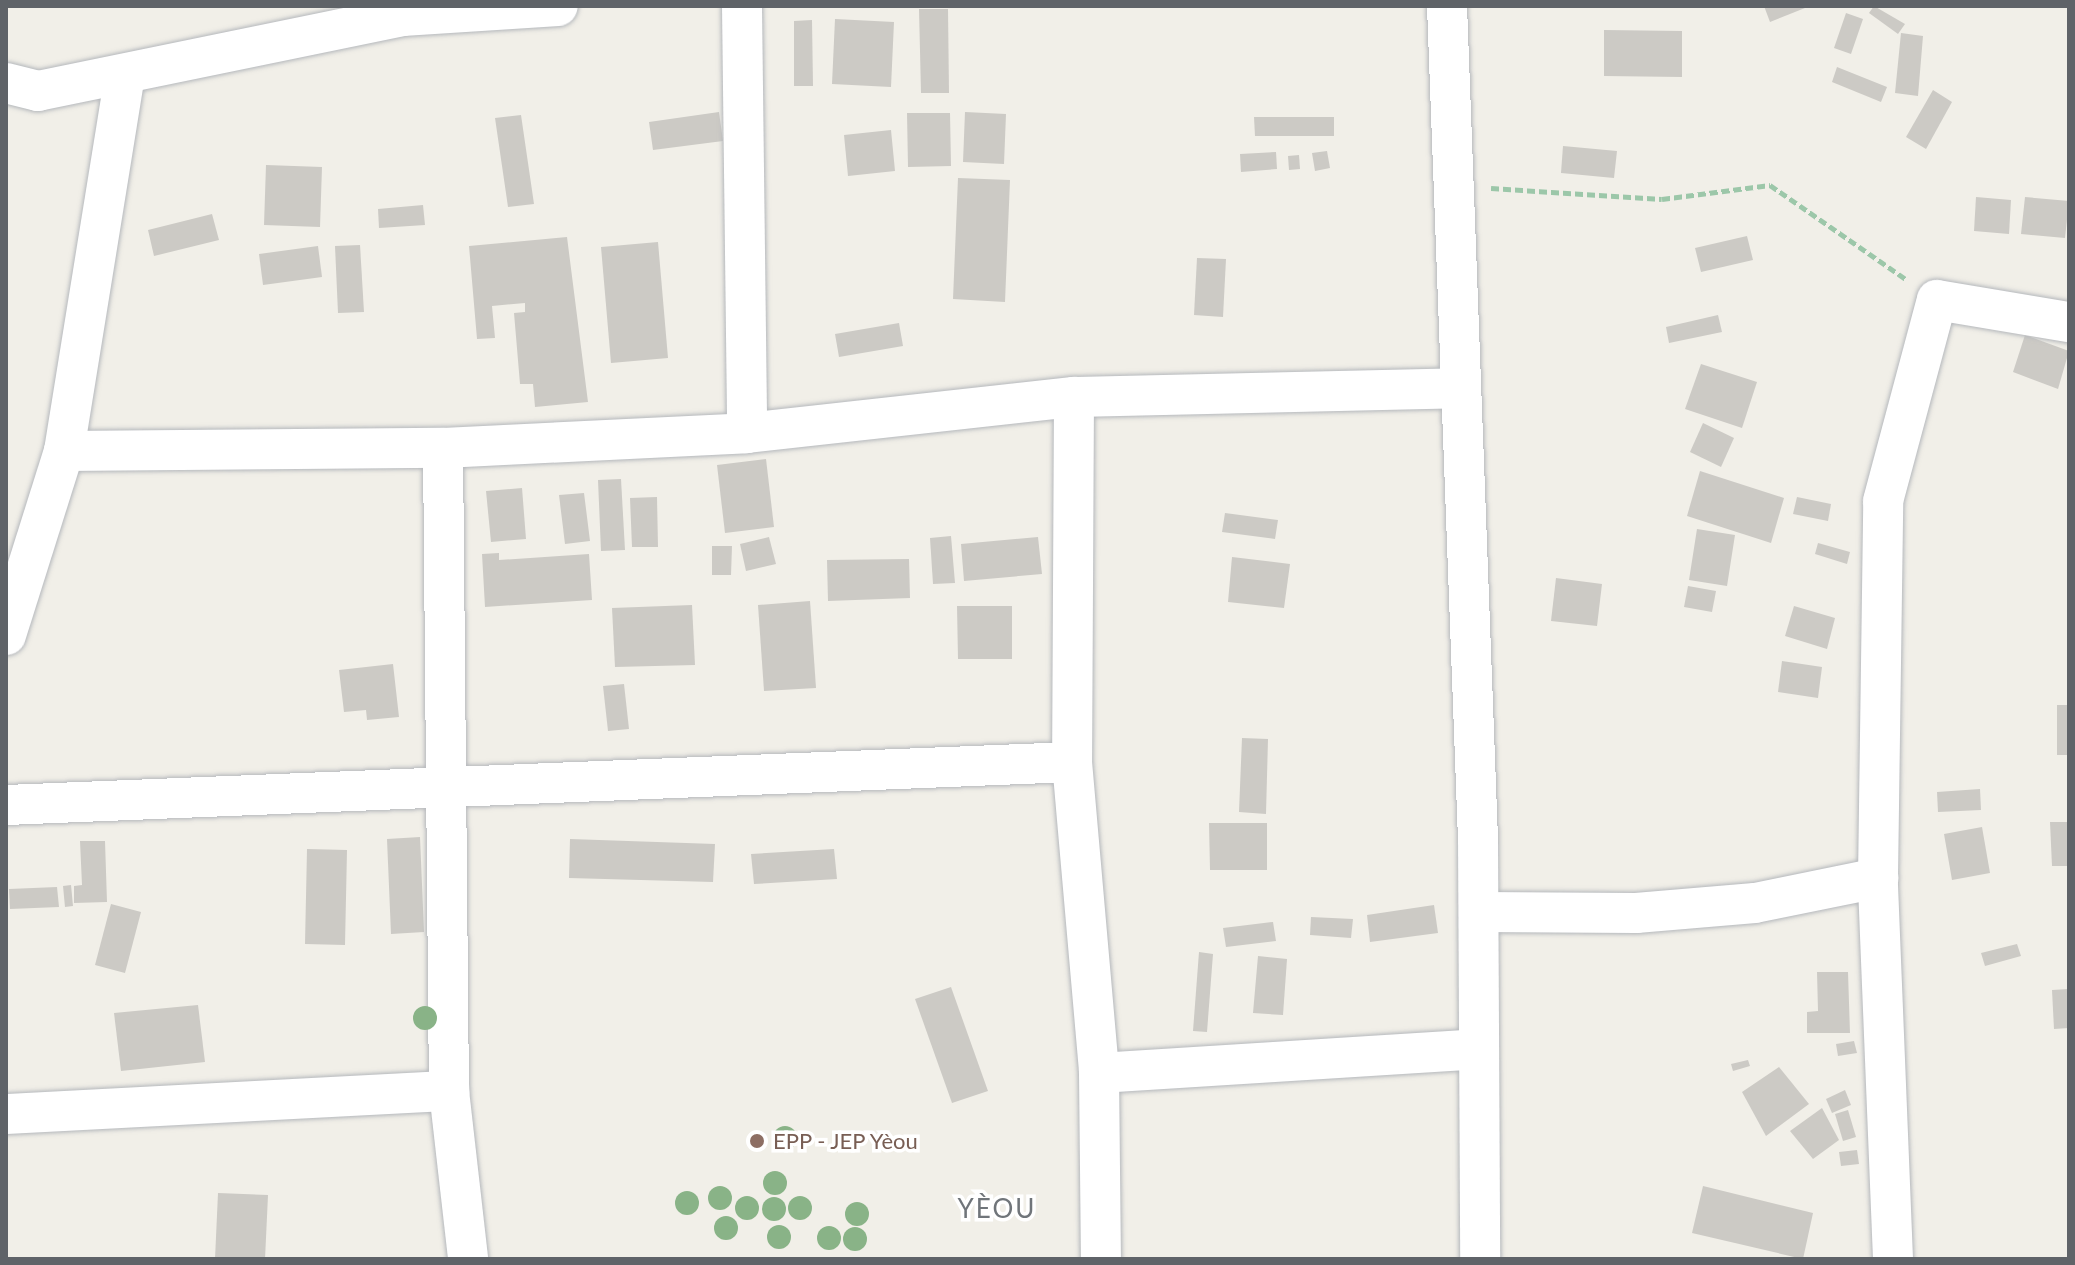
<!DOCTYPE html>
<meta charset="utf-8">
<style>
body{margin:0}
#map{position:relative;width:2075px;height:1265px;overflow:hidden;background:#f1efe8;font-family:Lato,sans-serif}
div>[style]{position:absolute}
.building>*{inset:0;background:#cccac5}
.path>*{height:5px;margin-top:-2.5px;transform-origin:0;background:repeating-linear-gradient(90deg,#9cc7a9 0 8px,transparent 0 12px)}
.roads{filter:drop-shadow(0 0 2px #b5b8bc) drop-shadow(0 0 2px #b5b8bc)}
.minor>*{height:40px;margin:-20px;padding:0 20px;transform-origin:20px;border-radius:20px;background:#fff}
.trees>*{width:24px;height:24px;margin:-12px;border-radius:50%;background:#89b387}
.dots>*{width:22px;height:22px;translate:-50% -50%;box-sizing:border-box;border:4px solid #fff;border-radius:50%}
span{translate:-50% -50%;white-space:nowrap;text-align:center;line-height:1.15;-webkit-text-stroke:7px #fff;paint-order:stroke}
.education-label{font-size:22px;color:#785e54}
.left{translate:0 -50%;text-align:left}
.quarter-label{font-size:26px;color:#70757a;letter-spacing:2px}
.frame{position:absolute;inset:0;border:8px solid #5f6368;pointer-events:none}
</style>
<div id="map">
<div class="building">
<i style="clip-path:polygon(1764px 6px,1810px 6px,1770px 22px)"></i>
<i style="clip-path:polygon(1874px 6px,1905px 24px,1898px 34px,1869px 13px)"></i>
<i style="clip-path:polygon(919px 9px,948px 9px,949px 93px,921px 93px)"></i>
<i style="clip-path:polygon(1846px 13px,1863px 19px,1851px 54px,1834px 48px)"></i>
<i style="clip-path:polygon(835px 19px,894px 22px,891px 87px,832px 84px)"></i>
<i style="clip-path:polygon(812px 20px,813px 86px,794px 86px,794px 21px)"></i>
<i style="clip-path:polygon(1604px 30px,1682px 31px,1682px 77px,1604px 76px)"></i>
<i style="clip-path:polygon(1901px 33px,1923px 36px,1918px 96px,1895px 93px)"></i>
<i style="clip-path:polygon(1837px 67px,1887px 87px,1881px 102px,1832px 82px)"></i>
<i style="clip-path:polygon(1933px 90px,1952px 102px,1926px 149px,1906px 137px)"></i>
<i style="clip-path:polygon(719px 112px,723px 141px,653px 150px,649px 122px)"></i>
<i style="clip-path:polygon(965px 112px,1006px 114px,1004px 164px,963px 162px)"></i>
<i style="clip-path:polygon(907px 113px,950px 113px,951px 166px,908px 167px)"></i>
<i style="clip-path:polygon(521px 115px,534px 204px,508px 207px,495px 118px)"></i>
<i style="clip-path:polygon(1254px 117px,1334px 117px,1334px 136px,1255px 136px)"></i>
<i style="clip-path:polygon(891px 130px,895px 171px,848px 176px,844px 135px)"></i>
<i style="clip-path:polygon(1563px 146px,1617px 151px,1614px 178px,1561px 173px)"></i>
<i style="clip-path:polygon(1327px 151px,1330px 168px,1315px 171px,1312px 153px)"></i>
<i style="clip-path:polygon(1276px 152px,1277px 169px,1241px 172px,1240px 154px)"></i>
<i style="clip-path:polygon(1299px 155px,1300px 169px,1289px 170px,1288px 156px)"></i>
<i style="clip-path:polygon(266px 165px,322px 167px,320px 227px,264px 225px)"></i>
<i style="clip-path:polygon(958px 178px,1010px 180px,1005px 302px,953px 299px)"></i>
<i style="clip-path:polygon(1976px 197px,2011px 200px,2009px 234px,1974px 231px)"></i>
<i style="clip-path:polygon(2025px 197px,2069px 201px,2065px 238px,2021px 234px)"></i>
<i style="clip-path:polygon(423px 205px,425px 225px,379px 228px,378px 209px)"></i>
<i style="clip-path:polygon(212px 214px,219px 240px,154px 256px,148px 230px)"></i>
<i style="clip-path:polygon(1747px 236px,1753px 260px,1701px 272px,1695px 248px)"></i>
<i style="clip-path:polygon(567px 237px,588px 402px,535px 407px,533px 384px,520px 384px,514px 313px,525px 312px,525px 303px,492px 306px,495px 338px,477px 339px,469px 246px)"></i>
<i style="clip-path:polygon(658px 242px,668px 358px,611px 363px,601px 247px)"></i>
<i style="clip-path:polygon(360px 245px,364px 312px,338px 313px,335px 246px)"></i>
<i style="clip-path:polygon(318px 246px,322px 277px,263px 285px,259px 254px)"></i>
<i style="clip-path:polygon(1197px 258px,1226px 259px,1223px 317px,1194px 315px)"></i>
<i style="clip-path:polygon(1718px 315px,1722px 332px,1669px 343px,1666px 327px)"></i>
<i style="clip-path:polygon(899px 323px,903px 346px,839px 357px,835px 334px)"></i>
<i style="clip-path:polygon(2025px 335px,2069px 351px,2058px 389px,2013px 372px)"></i>
<i style="clip-path:polygon(1701px 364px,1757px 382px,1742px 428px,1685px 409px)"></i>
<i style="clip-path:polygon(1703px 423px,1734px 438px,1721px 467px,1690px 452px)"></i>
<i style="clip-path:polygon(766px 459px,774px 527px,725px 533px,717px 465px)"></i>
<i style="clip-path:polygon(1700px 471px,1784px 498px,1771px 543px,1687px 516px)"></i>
<i style="clip-path:polygon(621px 479px,625px 550px,601px 551px,598px 480px)"></i>
<i style="clip-path:polygon(522px 488px,526px 539px,491px 542px,486px 491px)"></i>
<i style="clip-path:polygon(584px 493px,590px 541px,565px 544px,559px 495px)"></i>
<i style="clip-path:polygon(657px 497px,658px 547px,632px 547px,630px 498px)"></i>
<i style="clip-path:polygon(1797px 497px,1831px 504px,1828px 521px,1793px 514px)"></i>
<i style="clip-path:polygon(1225px 513px,1278px 520px,1275px 539px,1222px 532px)"></i>
<i style="clip-path:polygon(1697px 529px,1735px 535px,1727px 586px,1689px 580px)"></i>
<i style="clip-path:polygon(951px 536px,955px 583px,933px 584px,930px 538px)"></i>
<i style="clip-path:polygon(769px 537px,776px 564px,746px 571px,740px 544px)"></i>
<i style="clip-path:polygon(1038px 537px,1042px 574px,964px 581px,961px 544px)"></i>
<i style="clip-path:polygon(1818px 543px,1850px 552px,1847px 564px,1815px 554px)"></i>
<i style="clip-path:polygon(712px 546px,732px 546px,731px 575px,712px 575px)"></i>
<i style="clip-path:polygon(499px 553px,499px 560px,589px 554px,592px 600px,485px 607px,482px 554px)"></i>
<i style="clip-path:polygon(1232px 557px,1290px 564px,1284px 608px,1228px 602px)"></i>
<i style="clip-path:polygon(909px 559px,910px 598px,828px 601px,827px 560px)"></i>
<i style="clip-path:polygon(1556px 578px,1602px 584px,1597px 626px,1551px 621px)"></i>
<i style="clip-path:polygon(1688px 586px,1716px 591px,1712px 612px,1684px 607px)"></i>
<i style="clip-path:polygon(810px 601px,816px 688px,764px 691px,758px 605px)"></i>
<i style="clip-path:polygon(692px 605px,695px 665px,615px 667px,612px 608px)"></i>
<i style="clip-path:polygon(957px 606px,1012px 606px,1012px 659px,958px 659px)"></i>
<i style="clip-path:polygon(1794px 606px,1835px 618px,1827px 649px,1785px 636px)"></i>
<i style="clip-path:polygon(1782px 661px,1822px 667px,1818px 698px,1778px 692px)"></i>
<i style="clip-path:polygon(393px 664px,399px 717px,367px 720px,366px 710px,344px 712px,339px 670px)"></i>
<i style="clip-path:polygon(624px 684px,629px 729px,608px 731px,603px 686px)"></i>
<i style="clip-path:polygon(2057px 705px,2069px 705px,2069px 755px,2057px 755px)"></i>
<i style="clip-path:polygon(1242px 738px,1268px 739px,1266px 814px,1239px 812px)"></i>
<i style="clip-path:polygon(1980px 789px,1981px 810px,1938px 812px,1937px 792px)"></i>
<i style="clip-path:polygon(2050px 822px,2069px 822px,2069px 866px,2052px 866px)"></i>
<i style="clip-path:polygon(1209px 823px,1267px 823px,1267px 870px,1210px 870px)"></i>
<i style="clip-path:polygon(1982px 827px,1990px 873px,1952px 880px,1944px 834px)"></i>
<i style="clip-path:polygon(420px 837px,424px 932px,391px 934px,387px 839px)"></i>
<i style="clip-path:polygon(570px 839px,715px 844px,713px 882px,569px 878px)"></i>
<i style="clip-path:polygon(80px 841px,105px 841px,107px 902px,74px 903px,74px 886px,82px 885px)"></i>
<i style="clip-path:polygon(307px 849px,347px 850px,345px 945px,305px 944px)"></i>
<i style="clip-path:polygon(834px 849px,837px 879px,754px 884px,751px 854px)"></i>
<i style="clip-path:polygon(71px 885px,73px 906px,65px 907px,63px 886px)"></i>
<i style="clip-path:polygon(57px 887px,59px 907px,10px 909px,9px 889px)"></i>
<i style="clip-path:polygon(111px 904px,141px 912px,125px 973px,95px 965px)"></i>
<i style="clip-path:polygon(1434px 905px,1438px 933px,1370px 942px,1367px 915px)"></i>
<i style="clip-path:polygon(1311px 917px,1353px 919px,1351px 938px,1310px 935px)"></i>
<i style="clip-path:polygon(1273px 922px,1276px 941px,1226px 947px,1223px 928px)"></i>
<i style="clip-path:polygon(2017px 944px,2021px 956px,1985px 966px,1981px 953px)"></i>
<i style="clip-path:polygon(1199px 952px,1213px 954px,1207px 1032px,1193px 1031px)"></i>
<i style="clip-path:polygon(1258px 956px,1287px 959px,1283px 1015px,1253px 1013px)"></i>
<i style="clip-path:polygon(1817px 972px,1848px 972px,1850px 1033px,1807px 1033px,1807px 1012px,1818px 1011px)"></i>
<i style="clip-path:polygon(951px 987px,988px 1091px,952px 1103px,915px 999px)"></i>
<i style="clip-path:polygon(2069px 989px,2069px 1028px,2054px 1029px,2052px 990px)"></i>
<i style="clip-path:polygon(198px 1005px,205px 1062px,121px 1071px,114px 1013px)"></i>
<i style="clip-path:polygon(1854px 1041px,1857px 1053px,1838px 1056px,1836px 1044px)"></i>
<i style="clip-path:polygon(1748px 1060px,1750px 1066px,1733px 1071px,1731px 1064px)"></i>
<i style="clip-path:polygon(1779px 1067px,1809px 1104px,1766px 1136px,1742px 1092px)"></i>
<i style="clip-path:polygon(1845px 1090px,1851px 1105px,1832px 1113px,1826px 1099px)"></i>
<i style="clip-path:polygon(1822px 1108px,1839px 1140px,1813px 1159px,1790px 1131px)"></i>
<i style="clip-path:polygon(1848px 1110px,1856px 1137px,1843px 1141px,1835px 1114px)"></i>
<i style="clip-path:polygon(1857px 1150px,1859px 1164px,1841px 1166px,1839px 1152px)"></i>
<i style="clip-path:polygon(1703px 1186px,1813px 1213px,1803px 1259px,1692px 1233px)"></i>
<i style="clip-path:polygon(218px 1193px,268px 1195px,265px 1259px,215px 1259px)"></i>
</div>
<div class="path">
<i style="left:1491px;top:188px;width:171px;rotate:3.7deg"></i>
<i style="left:1662px;top:199px;width:109px;rotate:-7.4deg"></i>
<i style="left:1770px;top:185px;width:165px;rotate:34.7deg"></i>
</div>
<div class="roads">
<div class="minor">
<i style="left:742px;top:6px;width:427px;rotate:89.3deg"></i>
<i style="left:1447px;top:6px;width:833px;rotate:87.87deg"></i>
<i style="left:1478px;top:838px;width:421px;rotate:89.7deg"></i>
<i style="left:6px;top:83px;width:33px;rotate:14deg"></i>
<i style="left:38px;top:91px;width:373px;rotate:-11.6deg"></i>
<i style="left:403px;top:16px;width:155px;rotate:-3.7deg"></i>
<i style="left:1074px;top:397px;width:365px;rotate:90.3deg"></i>
<i style="left:1072px;top:762px;width:312px;rotate:85deg"></i>
<i style="left:1099px;top:1073px;width:186px;rotate:89.4deg"></i>
<i style="left:443px;top:448px;width:643px;rotate:89.47deg"></i>
<i style="left:64px;top:451px;width:379px;rotate:-0.5deg"></i>
<i style="left:443px;top:448px;width:304px;rotate:-2.8deg"></i>
<i style="left:747px;top:433px;width:329px;rotate:-6.3deg"></i>
<i style="left:1074px;top:397px;width:387px;rotate:-1.3deg"></i>
<i style="left:6px;top:635px;width:193px;rotate:-72.5deg"></i>
<i style="left:64px;top:451px;width:377px;rotate:-80.8deg"></i>
<i style="left:6px;top:805px;width:1067px;rotate:-2.31deg"></i>
<i style="left:1479px;top:912px;width:157px;rotate:0.4deg"></i>
<i style="left:1636px;top:913px;width:119px;rotate:-4.8deg"></i>
<i style="left:1755px;top:903px;width:126px;rotate:-11.5deg"></i>
<i style="left:1099px;top:1073px;width:379px;rotate:-3.6deg"></i>
<i style="left:6px;top:1114px;width:444px;rotate:-3deg"></i>
<i style="left:449px;top:1091px;width:169px;rotate:83.5deg"></i>
<i style="left:1893px;top:1259px;width:381px;rotate:-92.3deg"></i>
<i style="left:1878px;top:878px;width:377px;rotate:-89.2deg"></i>
<i style="left:1883px;top:501px;width:208px;rotate:-75deg"></i>
<i style="left:1937px;top:300px;width:134px;rotate:9.5deg"></i>
</div>
</div>
<div class="trees">
<i style="left:425px;top:1018px"></i>
<i style="left:785px;top:1138px"></i>
<i style="left:775px;top:1183px"></i>
<i style="left:720px;top:1198px"></i>
<i style="left:687px;top:1203px"></i>
<i style="left:747px;top:1208px"></i>
<i style="left:800px;top:1208px"></i>
<i style="left:774px;top:1209px"></i>
<i style="left:857px;top:1214px"></i>
<i style="left:726px;top:1228px"></i>
<i style="left:779px;top:1237px"></i>
<i style="left:829px;top:1238px"></i>
<i style="left:855px;top:1239px"></i>
</div>
<div class="dots">
<i style="left:757px;top:1141px;background:#8d6e63"></i>
</div>
<div class="education-label">
<span class="left" style="left:773px;top:1141px">EPP - JEP Yèou</span>
</div>
<div class="quarter-label">
<span style="left:997px;top:1209px">YÈOU</span>
</div>
<div class="frame"></div>
</div>
